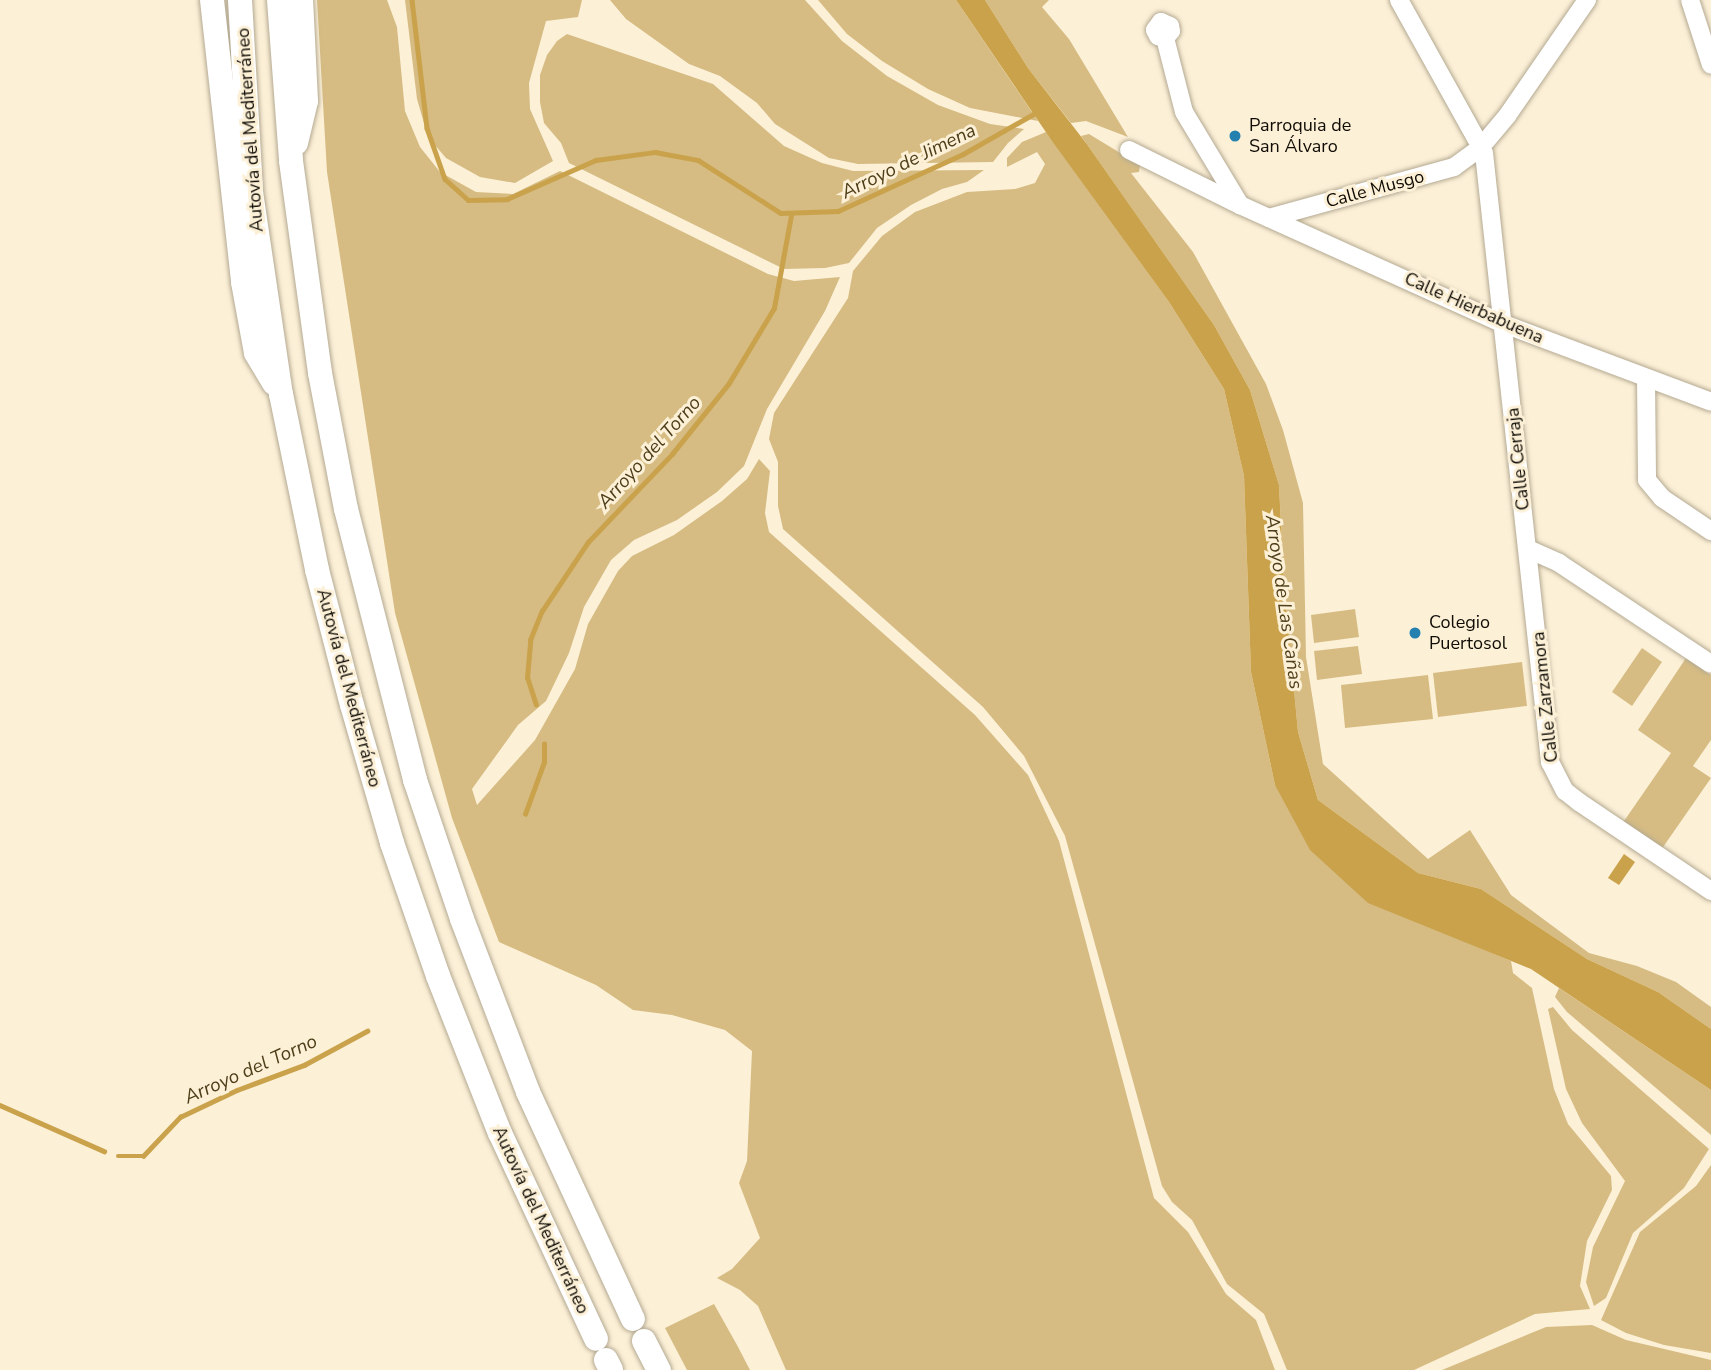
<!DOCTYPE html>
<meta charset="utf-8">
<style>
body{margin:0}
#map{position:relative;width:1711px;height:1370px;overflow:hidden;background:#fcf0d7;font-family:"Nunito Sans",sans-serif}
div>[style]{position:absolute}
.green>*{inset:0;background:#d6bc83}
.water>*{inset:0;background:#c9a24b}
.stream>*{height:4.5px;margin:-2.25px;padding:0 2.25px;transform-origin:2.25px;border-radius:2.25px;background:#c9a24b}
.roads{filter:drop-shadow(0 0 2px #b4a992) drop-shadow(0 0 2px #b4a992)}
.minor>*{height:18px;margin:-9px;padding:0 9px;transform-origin:9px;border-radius:9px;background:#fff}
.highway>*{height:24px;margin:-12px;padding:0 12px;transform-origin:12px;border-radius:12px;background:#fff}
.dots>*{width:19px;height:19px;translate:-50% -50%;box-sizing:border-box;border:4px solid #fcf0d7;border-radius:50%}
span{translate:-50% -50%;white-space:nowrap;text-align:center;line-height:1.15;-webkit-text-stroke:6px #fcf0d7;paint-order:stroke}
.poi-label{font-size:18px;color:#100c05}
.left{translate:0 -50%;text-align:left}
.street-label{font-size:18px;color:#100c05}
.water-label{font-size:19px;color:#4e3e19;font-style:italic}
</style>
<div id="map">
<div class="green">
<i style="clip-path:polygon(317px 0,387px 0,397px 27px,405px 111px,420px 147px,440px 172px,476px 192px,513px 194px,560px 171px,768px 274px,794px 281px,840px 277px,825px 311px,767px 409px,744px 466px,717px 492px,677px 520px,634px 540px,611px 560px,584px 607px,569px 653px,546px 701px,518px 725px,472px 789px,477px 805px,535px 740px,575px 669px,588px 624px,618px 571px,632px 556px,674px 535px,722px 501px,747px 479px,759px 459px,770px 471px,765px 513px,769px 532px,975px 715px,1028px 775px,1059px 841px,1154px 1198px,1188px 1232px,1226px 1294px,1256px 1320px,1275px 1370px,786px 1370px,758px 1306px,740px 1290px,717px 1278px,732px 1269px,760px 1238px,739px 1183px,747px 1161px,752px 1051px,725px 1030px,672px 1015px,633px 1010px,596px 985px,499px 942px,452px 818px,395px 613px,327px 172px)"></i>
<i style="clip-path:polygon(405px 0,582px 0,578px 17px,546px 21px,529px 83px,530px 109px,553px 161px,515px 183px,480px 177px,446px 158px,428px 137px,417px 99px)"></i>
<i style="clip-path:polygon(610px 0,805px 0,842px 41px,887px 76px,938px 105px,990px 124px,1024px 129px,1008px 143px,993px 162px,858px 164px,829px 158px,775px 124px,757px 103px,720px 76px,689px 64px,626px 19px)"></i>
<i style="clip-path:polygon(818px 0,956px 0,1038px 121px,970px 108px,928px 89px,882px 61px,847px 34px)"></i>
<i style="clip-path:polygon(985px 0,1049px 0,1042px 7px,1069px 39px,1128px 137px,1086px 121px,1071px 123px,1028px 68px)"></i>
<i style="clip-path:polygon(567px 34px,713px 84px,784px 146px,822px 163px,853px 171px,984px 170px,967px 182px,942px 189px,911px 205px,877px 228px,849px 263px,825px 268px,784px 269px,569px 163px,561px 143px,544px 123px,540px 102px,540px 75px,547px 55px,557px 41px)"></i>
<i style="clip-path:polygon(1046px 132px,1169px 302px,1224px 389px,1244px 476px,1251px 672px,1275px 785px,1454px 937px,1511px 961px,1513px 973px,1532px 988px,1554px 1089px,1568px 1124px,1611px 1176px,1612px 1190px,1587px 1241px,1580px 1286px,1590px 1309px,1535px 1314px,1414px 1370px,1287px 1370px,1264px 1314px,1227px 1284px,1192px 1220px,1172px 1202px,1162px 1186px,1065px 836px,1024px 756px,983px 707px,783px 529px,778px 506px,778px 462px,769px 439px,774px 413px,848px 298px,853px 271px,882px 236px,915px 212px,967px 192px,1015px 189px,1035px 183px,1045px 164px,1037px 152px,1007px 167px,1007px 158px,1022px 142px)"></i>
<i style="clip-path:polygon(1089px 134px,1140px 165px,1139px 172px,1131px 173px,1193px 252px,1266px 384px,1283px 430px,1303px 503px,1306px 657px,1323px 764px,1428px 859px,1470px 830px,1511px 895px,1589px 953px,1637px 966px,1676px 982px,1711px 1007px,1711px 1029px,1658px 992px,1587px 959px,1481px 889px,1418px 873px,1318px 800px,1298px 732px,1284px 584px,1279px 485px,1250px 390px,1214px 325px,1081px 136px)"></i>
<i style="clip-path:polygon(1355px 609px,1359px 637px,1314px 643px,1311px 615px)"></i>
<i style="clip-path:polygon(1358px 646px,1362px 674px,1317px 680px,1314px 651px)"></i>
<i style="clip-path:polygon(1642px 648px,1662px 662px,1632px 706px,1612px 692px)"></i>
<i style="clip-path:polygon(1686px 658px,1711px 675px,1711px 740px,1693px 766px,1711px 778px,1661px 850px,1622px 824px,1671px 753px,1638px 730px)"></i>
<i style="clip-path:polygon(1522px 662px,1527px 706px,1438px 717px,1433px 673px)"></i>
<i style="clip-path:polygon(1428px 675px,1433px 719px,1345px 728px,1341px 685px)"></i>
<i style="clip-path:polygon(1559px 988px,1711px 1090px,1711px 1135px,1567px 1012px,1555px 997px)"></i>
<i style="clip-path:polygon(1553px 1007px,1572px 1030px,1709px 1149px,1684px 1188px,1633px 1233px,1606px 1298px,1594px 1306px,1586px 1282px,1593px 1247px,1625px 1181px,1582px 1123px,1566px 1089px,1548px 1009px)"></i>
<i style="clip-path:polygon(1711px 1165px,1711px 1353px,1664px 1345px,1626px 1333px,1601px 1320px,1640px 1232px,1696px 1186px)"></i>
<i style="clip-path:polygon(714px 1304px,737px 1345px,750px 1370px,687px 1370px,665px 1328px)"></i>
<i style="clip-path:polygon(1592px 1325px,1626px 1340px,1711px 1360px,1711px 1370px,1442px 1370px,1546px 1327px)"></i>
</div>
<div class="water">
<i style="clip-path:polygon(956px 0,985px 0,1028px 68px,1086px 143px,1214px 325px,1250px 390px,1279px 485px,1284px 584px,1298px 732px,1318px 800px,1418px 873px,1481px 889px,1587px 959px,1658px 992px,1711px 1029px,1711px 1090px,1531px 969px,1368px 903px,1310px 850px,1275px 785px,1251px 672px,1244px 476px,1224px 389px,1169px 302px,1052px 141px)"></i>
<i style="clip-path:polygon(1624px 854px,1635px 862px,1619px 885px,1608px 878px)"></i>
</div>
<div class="stream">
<i style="left:412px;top:0;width:129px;rotate:83.3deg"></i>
<i style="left:427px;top:128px;width:54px;rotate:70.6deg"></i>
<i style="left:445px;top:179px;width:31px;rotate:42deg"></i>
<i style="left:468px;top:200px;width:39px;rotate:-1deg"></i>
<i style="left:507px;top:199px;width:97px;rotate:-23.7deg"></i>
<i style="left:596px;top:160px;width:60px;rotate:-7.7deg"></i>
<i style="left:655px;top:152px;width:44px;rotate:10.5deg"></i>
<i style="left:698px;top:160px;width:98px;rotate:32.6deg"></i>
<i style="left:781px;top:213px;width:57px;rotate:-2deg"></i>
<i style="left:838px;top:211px;width:137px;rotate:-24.5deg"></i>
<i style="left:963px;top:154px;width:85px;rotate:-29.6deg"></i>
<i style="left:536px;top:705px;width:28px;rotate:-108deg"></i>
<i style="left:527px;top:678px;width:38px;rotate:-85deg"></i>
<i style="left:530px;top:640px;width:31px;rotate:-68deg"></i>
<i style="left:542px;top:611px;width:83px;rotate:-56.3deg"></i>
<i style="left:588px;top:542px;width:122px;rotate:-46.3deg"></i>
<i style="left:672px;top:454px;width:91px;rotate:-51.2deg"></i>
<i style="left:729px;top:383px;width:87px;rotate:-59deg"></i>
<i style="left:774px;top:308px;width:95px;rotate:-79.6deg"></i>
<i style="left:525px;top:814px;width:55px;rotate:-69.9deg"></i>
<i style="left:544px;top:762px;width:18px;rotate:-90deg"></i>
<i style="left:0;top:1105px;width:114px;rotate:23.9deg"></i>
<i style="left:118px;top:1156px;width:25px"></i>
<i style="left:143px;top:1156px;width:54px;rotate:-46.5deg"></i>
<i style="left:180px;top:1117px;width:63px;rotate:-25.3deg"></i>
<i style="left:237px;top:1090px;width:72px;rotate:-20.5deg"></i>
<i style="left:304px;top:1065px;width:72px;rotate:-28.4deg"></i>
</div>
<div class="roads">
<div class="minor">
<i style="left:1399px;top:0;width:160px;rotate:60.9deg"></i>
<i style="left:1690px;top:0;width:68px;rotate:72.1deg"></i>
<i style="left:1165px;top:38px;width:9px;rotate:-49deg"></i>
<i style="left:1171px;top:31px;width:5px;rotate:-101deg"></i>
<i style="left:1170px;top:26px;width:10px;rotate:-156deg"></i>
<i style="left:1161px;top:22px;width:10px;rotate:127deg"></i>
<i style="left:1155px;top:30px;width:7px;rotate:63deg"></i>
<i style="left:1158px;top:36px;width:7px;rotate:16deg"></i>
<i style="left:1165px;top:38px;width:76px;rotate:75.6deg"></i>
<i style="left:1184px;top:112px;width:109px;rotate:58.9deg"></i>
<i style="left:1486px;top:141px;width:33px;rotate:-50deg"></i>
<i style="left:1507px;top:116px;width:141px;rotate:-55.4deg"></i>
<i style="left:1129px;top:150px;width:124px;rotate:26.4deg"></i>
<i style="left:1240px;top:205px;width:290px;rotate:24.3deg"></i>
<i style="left:1504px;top:324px;width:221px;rotate:20.6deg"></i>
<i style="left:1484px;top:153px;width:613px;rotate:83.81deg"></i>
<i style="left:1550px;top:762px;width:33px;rotate:63deg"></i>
<i style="left:1565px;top:791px;width:18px;rotate:38deg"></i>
<i style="left:1579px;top:802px;width:159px;rotate:34deg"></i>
<i style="left:1269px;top:218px;width:192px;rotate:-15.4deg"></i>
<i style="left:1454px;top:167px;width:27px;rotate:-36deg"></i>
<i style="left:1646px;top:379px;width:101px;rotate:89.4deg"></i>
<i style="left:1647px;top:480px;width:23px;rotate:50deg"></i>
<i style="left:1662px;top:498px;width:59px;rotate:34deg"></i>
<i style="left:1528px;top:549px;width:34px;rotate:24deg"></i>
<i style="left:1559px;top:563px;width:182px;rotate:33.6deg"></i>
</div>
<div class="highway">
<i style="left:212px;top:0;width:284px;rotate:83.7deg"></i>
<i style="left:243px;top:282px;width:72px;rotate:79.6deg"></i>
<i style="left:256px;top:353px;width:35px;rotate:59deg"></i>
<i style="left:240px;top:0;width:192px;rotate:86.7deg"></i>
<i style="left:251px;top:192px;width:204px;rotate:81.6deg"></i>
<i style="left:281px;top:394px;width:180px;rotate:78.4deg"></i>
<i style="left:317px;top:570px;width:139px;rotate:75.5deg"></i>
<i style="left:352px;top:705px;width:144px;rotate:73.8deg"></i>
<i style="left:392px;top:843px;width:141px;rotate:70.9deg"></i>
<i style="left:438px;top:976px;width:169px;rotate:68.5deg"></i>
<i style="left:500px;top:1133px;width:227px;rotate:65deg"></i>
<i style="left:279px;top:0;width:161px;rotate:85.7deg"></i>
<i style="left:291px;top:161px;width:214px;rotate:82.2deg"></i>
<i style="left:320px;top:373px;width:138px;rotate:79.2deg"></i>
<i style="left:346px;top:509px;width:280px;rotate:75.7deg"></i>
<i style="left:415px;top:780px;width:147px;rotate:71.3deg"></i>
<i style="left:462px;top:919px;width:185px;rotate:69.1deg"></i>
<i style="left:528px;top:1092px;width:250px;rotate:65.2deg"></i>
<i style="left:296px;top:143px;width:43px;rotate:-76.6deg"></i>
<i style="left:306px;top:101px;width:101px;rotate:-92.8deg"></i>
<i style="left:644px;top:1341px;width:33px;rotate:63deg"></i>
<i style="left:606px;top:1360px;width:11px;rotate:63deg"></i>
</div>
</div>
<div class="dots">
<i style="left:1235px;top:136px;background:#2480ae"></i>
<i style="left:1415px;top:633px;background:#2480ae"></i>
</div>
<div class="poi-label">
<span class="left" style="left:1249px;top:136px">Parroquia de<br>San Álvaro</span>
<span class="left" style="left:1429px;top:633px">Colegio<br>Puertosol</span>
</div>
<div class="street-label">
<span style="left:250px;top:130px;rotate:-94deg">Autovía del Mediterráneo</span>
<span style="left:1375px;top:189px;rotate:-15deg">Calle Musgo</span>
<span style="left:1474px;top:308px;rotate:24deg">Calle Hierbabuena</span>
<span style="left:1518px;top:459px;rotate:-96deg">Calle Cerraja</span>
<span style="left:349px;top:688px;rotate:75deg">Autovía del Mediterráneo</span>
<span style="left:1545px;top:697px;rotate:-96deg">Calle Zarzamora</span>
<span style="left:541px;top:1220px;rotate:65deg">Autovía del Mediterráneo</span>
</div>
<div class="water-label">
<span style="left:909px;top:162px;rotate:-26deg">Arroyo de Jimena</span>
<span style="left:650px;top:453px;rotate:-48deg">Arroyo del Torno</span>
<span style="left:1283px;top:602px;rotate:82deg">Arroyo de Las Cañas</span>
<span style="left:251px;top:1070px;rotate:-24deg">Arroyo del Torno</span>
</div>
</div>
